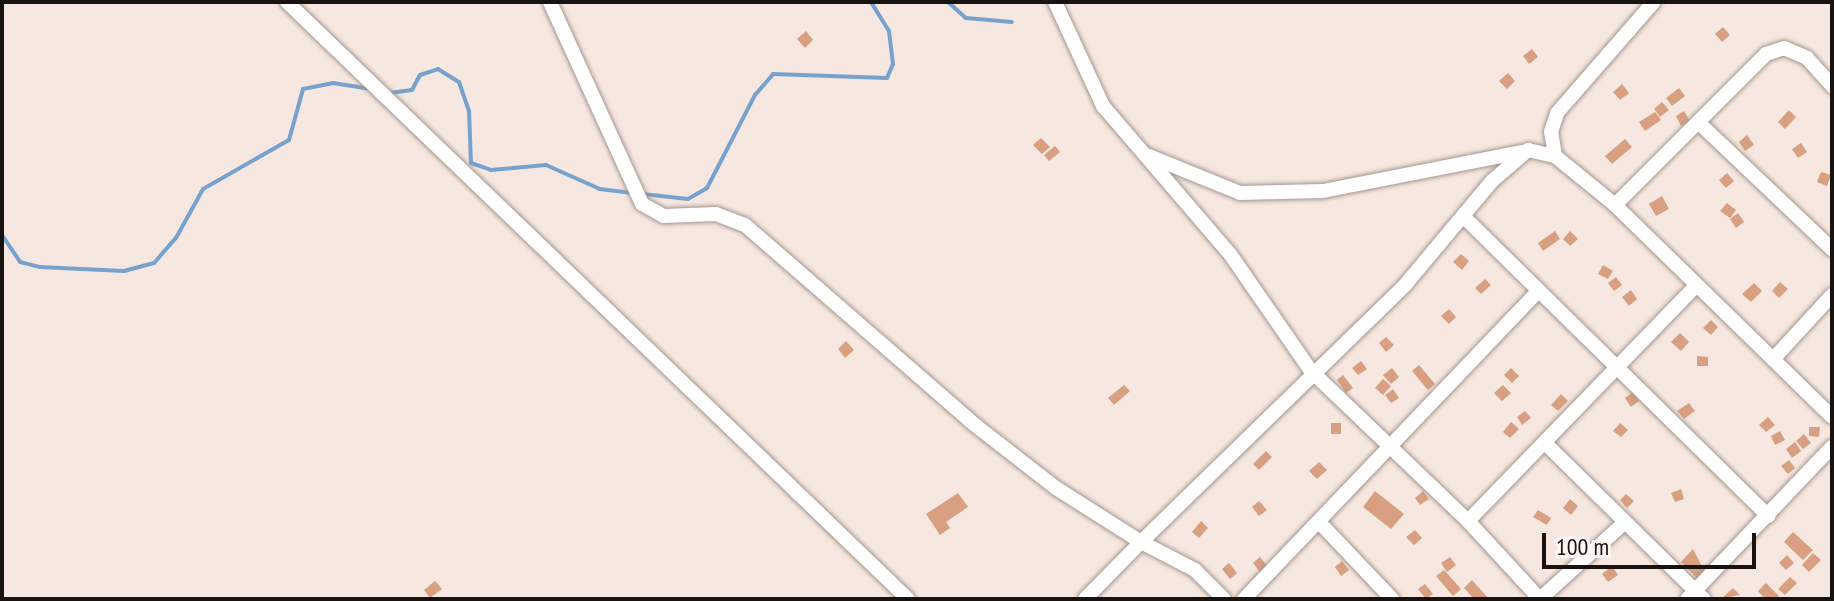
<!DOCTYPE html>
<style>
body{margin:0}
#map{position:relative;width:1834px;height:601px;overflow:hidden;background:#f6e8e0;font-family:"PT Sans Narrow",sans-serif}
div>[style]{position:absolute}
.stream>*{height:4px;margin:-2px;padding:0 2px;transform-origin:2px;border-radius:2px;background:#78a2ce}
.building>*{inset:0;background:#d89f81}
.roads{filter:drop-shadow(0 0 2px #a49690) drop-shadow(0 0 2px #a49690)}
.minor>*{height:14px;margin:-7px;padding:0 7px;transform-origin:7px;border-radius:7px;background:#fff}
span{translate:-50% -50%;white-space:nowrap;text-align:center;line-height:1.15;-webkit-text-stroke:6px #fff6f2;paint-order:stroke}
.frame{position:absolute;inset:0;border:4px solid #181311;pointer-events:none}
.scale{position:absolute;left:1542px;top:533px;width:214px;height:36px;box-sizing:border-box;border:4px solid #181311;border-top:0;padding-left:10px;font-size:24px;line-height:28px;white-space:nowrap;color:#181311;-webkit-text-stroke:6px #fff6f2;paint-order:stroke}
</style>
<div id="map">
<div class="stream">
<i style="left:948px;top:2px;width:24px;rotate:42deg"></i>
<i style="left:966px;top:18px;width:46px;rotate:5deg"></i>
<i style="left:390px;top:93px;width:22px;rotate:-8deg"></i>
<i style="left:412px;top:90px;width:17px;rotate:-62deg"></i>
<i style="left:420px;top:75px;width:19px;rotate:-18deg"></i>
<i style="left:438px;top:69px;width:25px;rotate:32deg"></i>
<i style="left:459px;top:82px;width:31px;rotate:71deg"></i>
<i style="left:469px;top:111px;width:52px;rotate:87.8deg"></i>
<i style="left:471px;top:163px;width:21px;rotate:19deg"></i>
<i style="left:491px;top:170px;width:55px;rotate:-5.2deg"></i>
<i style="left:546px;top:165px;width:59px;rotate:24deg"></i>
<i style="left:600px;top:189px;width:34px;rotate:7deg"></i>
<i style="left:643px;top:194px;width:45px;rotate:6.3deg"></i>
<i style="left:688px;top:199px;width:22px;rotate:-30deg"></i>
<i style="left:707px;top:188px;width:105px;rotate:-62.7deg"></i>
<i style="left:755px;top:95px;width:28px;rotate:-49deg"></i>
<i style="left:773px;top:74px;width:114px;rotate:2deg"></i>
<i style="left:887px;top:78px;width:15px;rotate:-67deg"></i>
<i style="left:893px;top:64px;width:33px;rotate:-97deg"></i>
<i style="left:889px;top:31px;width:34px;rotate:-122deg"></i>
<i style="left:2px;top:235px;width:32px;rotate:56deg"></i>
<i style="left:20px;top:262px;width:21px;rotate:14deg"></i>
<i style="left:40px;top:267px;width:84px;rotate:2.7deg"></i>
<i style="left:124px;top:271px;width:31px;rotate:-15deg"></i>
<i style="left:154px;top:263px;width:33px;rotate:-49deg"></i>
<i style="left:176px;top:238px;width:56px;rotate:-61.1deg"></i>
<i style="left:203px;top:189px;width:99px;rotate:-29.7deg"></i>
<i style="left:289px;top:140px;width:53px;rotate:-74.6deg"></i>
<i style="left:303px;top:89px;width:31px;rotate:-11deg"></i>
<i style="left:333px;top:83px;width:37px;rotate:9deg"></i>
</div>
<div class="building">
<i style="clip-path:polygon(1723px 27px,1730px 35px,1722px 42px,1715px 34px)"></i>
<i style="clip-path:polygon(806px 31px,813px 40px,805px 48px,797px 39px)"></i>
<i style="clip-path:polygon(1532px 49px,1538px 57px,1529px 64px,1523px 56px)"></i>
<i style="clip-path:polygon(1508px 73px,1515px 81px,1507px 89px,1499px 81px)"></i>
<i style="clip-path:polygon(1622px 84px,1629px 93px,1620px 100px,1613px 92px)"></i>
<i style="clip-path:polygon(1679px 88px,1685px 96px,1672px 106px,1666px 98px)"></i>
<i style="clip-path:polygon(1662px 102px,1669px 110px,1660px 117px,1654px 109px)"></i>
<i style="clip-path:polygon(1789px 110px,1796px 117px,1785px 129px,1778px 122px)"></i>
<i style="clip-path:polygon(1684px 111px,1690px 121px,1681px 126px,1676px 116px)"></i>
<i style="clip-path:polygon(1655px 112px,1661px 120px,1645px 131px,1639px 122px)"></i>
<i style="clip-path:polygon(1747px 135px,1754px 145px,1745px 151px,1739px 142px)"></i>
<i style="clip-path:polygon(1041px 138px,1050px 147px,1042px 154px,1033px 145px)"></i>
<i style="clip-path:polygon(1625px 139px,1632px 147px,1612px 164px,1605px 156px)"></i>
<i style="clip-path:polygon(1801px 143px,1807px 152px,1798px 158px,1792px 149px)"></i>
<i style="clip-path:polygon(1055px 146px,1060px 152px,1049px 161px,1044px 155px)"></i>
<i style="clip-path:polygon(1821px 172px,1831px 175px,1827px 186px,1817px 182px)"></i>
<i style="clip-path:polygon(1727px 173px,1734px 181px,1726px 188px,1719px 180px)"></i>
<i style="clip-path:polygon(1662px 196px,1669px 209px,1656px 216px,1649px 204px)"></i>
<i style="clip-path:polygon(1727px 203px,1736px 210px,1730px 218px,1720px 211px)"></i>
<i style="clip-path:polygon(1738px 213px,1744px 222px,1736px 228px,1730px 219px)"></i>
<i style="clip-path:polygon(1555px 231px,1560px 239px,1543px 251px,1538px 243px)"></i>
<i style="clip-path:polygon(1570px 231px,1578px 239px,1570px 246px,1563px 239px)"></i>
<i style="clip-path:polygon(1461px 254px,1469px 261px,1462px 270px,1453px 262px)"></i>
<i style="clip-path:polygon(1603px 265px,1613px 271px,1608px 279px,1598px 274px)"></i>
<i style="clip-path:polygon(1616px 277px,1622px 285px,1614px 291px,1608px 283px)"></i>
<i style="clip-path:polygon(1485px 279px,1491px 285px,1481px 294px,1475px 288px)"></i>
<i style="clip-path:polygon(1780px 282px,1788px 289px,1779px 298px,1772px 291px)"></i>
<i style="clip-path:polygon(1754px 283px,1762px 291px,1751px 302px,1742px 294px)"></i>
<i style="clip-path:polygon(1631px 290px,1637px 299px,1629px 306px,1622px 297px)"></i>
<i style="clip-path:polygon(1449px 309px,1456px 317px,1449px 324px,1441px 316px)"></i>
<i style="clip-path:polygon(1711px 320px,1718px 327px,1711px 335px,1703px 328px)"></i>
<i style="clip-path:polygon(1680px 333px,1689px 342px,1681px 351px,1671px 342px)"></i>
<i style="clip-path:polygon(1386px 337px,1394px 345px,1386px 352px,1379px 343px)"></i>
<i style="clip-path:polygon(846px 341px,854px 350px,845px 358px,838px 349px)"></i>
<i style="clip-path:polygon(1697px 356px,1708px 357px,1708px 366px,1697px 366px)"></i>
<i style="clip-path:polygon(1361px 361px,1367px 369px,1358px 375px,1352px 368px)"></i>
<i style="clip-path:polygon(1419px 365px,1435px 384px,1428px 390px,1412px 371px)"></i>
<i style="clip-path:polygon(1392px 368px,1399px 377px,1391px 384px,1383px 375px)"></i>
<i style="clip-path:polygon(1511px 368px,1519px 376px,1512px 383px,1504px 375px)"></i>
<i style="clip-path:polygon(1343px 375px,1353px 388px,1346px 393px,1337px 380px)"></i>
<i style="clip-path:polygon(1383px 379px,1391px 386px,1383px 395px,1375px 388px)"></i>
<i style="clip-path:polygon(1124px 385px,1130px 391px,1114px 405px,1108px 398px)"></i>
<i style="clip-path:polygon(1503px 385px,1511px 393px,1502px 401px,1494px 393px)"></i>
<i style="clip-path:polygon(1393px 389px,1399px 398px,1391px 403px,1385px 395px)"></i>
<i style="clip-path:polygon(1633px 392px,1639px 401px,1631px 407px,1625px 398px)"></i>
<i style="clip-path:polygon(1561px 394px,1568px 401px,1558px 411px,1551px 405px)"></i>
<i style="clip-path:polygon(1689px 403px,1695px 411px,1684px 419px,1677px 411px)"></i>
<i style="clip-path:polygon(1525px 411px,1531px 418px,1522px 425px,1517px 417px)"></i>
<i style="clip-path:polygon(1768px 417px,1775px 425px,1766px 432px,1759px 425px)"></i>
<i style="clip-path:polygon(1511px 422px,1519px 429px,1510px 438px,1503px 432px)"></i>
<i style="clip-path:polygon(1331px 423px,1341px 423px,1341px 434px,1331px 434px)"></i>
<i style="clip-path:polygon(1620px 423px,1628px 430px,1621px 437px,1613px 431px)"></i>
<i style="clip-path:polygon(1809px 427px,1820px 427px,1819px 437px,1809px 436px)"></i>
<i style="clip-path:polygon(1780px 431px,1785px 440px,1775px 445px,1771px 436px)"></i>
<i style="clip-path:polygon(1804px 434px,1811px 443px,1803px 449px,1796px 441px)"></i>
<i style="clip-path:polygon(1795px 442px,1801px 451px,1792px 458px,1786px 449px)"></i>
<i style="clip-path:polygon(1266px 451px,1272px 457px,1259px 470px,1253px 464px)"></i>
<i style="clip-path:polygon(1789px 460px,1795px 468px,1788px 474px,1781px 466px)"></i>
<i style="clip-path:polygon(1319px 462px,1327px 470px,1317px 479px,1309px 471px)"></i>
<i style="clip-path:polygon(1681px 489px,1684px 499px,1675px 502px,1671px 493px)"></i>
<i style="clip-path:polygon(1375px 491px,1404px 514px,1391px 529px,1363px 507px)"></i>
<i style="clip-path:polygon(1423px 491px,1429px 499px,1420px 505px,1415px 498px)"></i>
<i style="clip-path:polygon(958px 493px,968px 507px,946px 522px,950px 528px,940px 535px,926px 514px)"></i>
<i style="clip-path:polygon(1626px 494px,1634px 501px,1627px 508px,1620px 500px)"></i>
<i style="clip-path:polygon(1570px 499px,1578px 506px,1571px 515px,1563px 508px)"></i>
<i style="clip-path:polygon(1259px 501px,1267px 510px,1259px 516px,1252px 507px)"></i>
<i style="clip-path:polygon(1538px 510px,1551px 518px,1547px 525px,1533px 517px)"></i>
<i style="clip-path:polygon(1201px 521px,1208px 528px,1199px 538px,1192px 532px)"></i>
<i style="clip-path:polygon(1415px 530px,1422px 538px,1414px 545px,1406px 537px)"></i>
<i style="clip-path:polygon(1793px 532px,1813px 550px,1803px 560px,1784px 542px)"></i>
<i style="clip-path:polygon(1693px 549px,1705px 572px,1698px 579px,1681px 562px)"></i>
<i style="clip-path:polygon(1813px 553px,1821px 560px,1809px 572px,1802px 565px)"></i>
<i style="clip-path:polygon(1787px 555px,1794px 563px,1786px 570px,1779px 563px)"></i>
<i style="clip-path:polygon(1260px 557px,1267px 566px,1260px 572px,1253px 563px)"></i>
<i style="clip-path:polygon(1450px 557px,1456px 565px,1447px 572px,1441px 563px)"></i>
<i style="clip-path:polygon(1342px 561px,1349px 570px,1341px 576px,1335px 567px)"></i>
<i style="clip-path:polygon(1229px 563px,1237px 573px,1230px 579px,1222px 569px)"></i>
<i style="clip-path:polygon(1612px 566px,1618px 575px,1608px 582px,1602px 574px)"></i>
<i style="clip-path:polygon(1444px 570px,1461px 589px,1453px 596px,1436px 576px)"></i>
<i style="clip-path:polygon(1790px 577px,1797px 583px,1785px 595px,1778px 589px)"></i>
<i style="clip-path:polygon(1472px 580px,1489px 599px,1474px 599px,1464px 588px)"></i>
<i style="clip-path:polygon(435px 581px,442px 589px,430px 598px,424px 590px)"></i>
<i style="clip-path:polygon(1766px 583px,1779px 596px,1776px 599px,1765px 599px,1758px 591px)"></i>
<i style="clip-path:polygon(1425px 584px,1433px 594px,1426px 599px,1418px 589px)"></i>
<i style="clip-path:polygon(1733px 588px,1740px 595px,1721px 599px)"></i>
</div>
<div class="roads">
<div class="minor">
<i style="left:287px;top:2px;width:861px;rotate:43.87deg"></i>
<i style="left:550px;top:2px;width:222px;rotate:65.5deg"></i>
<i style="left:642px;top:204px;width:25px;rotate:29deg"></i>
<i style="left:664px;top:216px;width:52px;rotate:-2.2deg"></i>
<i style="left:716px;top:214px;width:31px;rotate:21deg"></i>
<i style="left:745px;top:225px;width:305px;rotate:41deg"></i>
<i style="left:975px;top:425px;width:103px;rotate:37.9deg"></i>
<i style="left:1056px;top:488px;width:101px;rotate:32.4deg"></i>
<i style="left:1141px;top:542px;width:368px;rotate:-44.2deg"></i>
<i style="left:1405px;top:285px;width:136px;rotate:-50.1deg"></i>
<i style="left:1492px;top:181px;width:48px;rotate:-40.7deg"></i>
<i style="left:1528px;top:150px;width:28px;rotate:13deg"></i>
<i style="left:1555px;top:156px;width:77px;rotate:39.2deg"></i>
<i style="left:1615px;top:205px;width:303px;rotate:44.3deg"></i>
<i style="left:1055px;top:2px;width:115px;rotate:65.2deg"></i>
<i style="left:1103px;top:106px;width:195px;rotate:49.4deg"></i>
<i style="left:1230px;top:254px;width:142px;rotate:55.3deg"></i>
<i style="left:1311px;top:371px;width:217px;rotate:43.7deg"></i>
<i style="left:1468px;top:521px;width:106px;rotate:47.3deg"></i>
<i style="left:1698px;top:122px;width:185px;rotate:43.5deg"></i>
<i style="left:1149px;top:156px;width:98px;rotate:22.1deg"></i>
<i style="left:1240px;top:193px;width:83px;rotate:-1.4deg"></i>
<i style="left:1323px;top:191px;width:202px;rotate:-11.1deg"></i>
<i style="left:1555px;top:156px;width:24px;rotate:-99deg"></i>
<i style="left:1551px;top:132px;width:20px;rotate:-72deg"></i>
<i style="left:1557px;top:113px;width:147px;rotate:-48.9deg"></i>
<i style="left:1615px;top:205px;width:214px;rotate:-45deg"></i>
<i style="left:1766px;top:54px;width:19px;rotate:-18deg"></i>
<i style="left:1784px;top:48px;width:25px;rotate:23deg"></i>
<i style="left:1807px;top:58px;width:38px;rotate:48deg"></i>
<i style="left:1466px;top:219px;width:424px;rotate:44.5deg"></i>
<i style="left:1775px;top:357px;width:84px;rotate:-47.4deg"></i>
<i style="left:1546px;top:444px;width:221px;rotate:44.5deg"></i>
<i style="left:1468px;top:521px;width:326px;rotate:-45.9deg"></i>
<i style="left:1320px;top:523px;width:105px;rotate:46.5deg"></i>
<i style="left:1085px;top:599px;width:80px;rotate:-45.5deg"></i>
<i style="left:1141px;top:542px;width:61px;rotate:27.4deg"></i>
<i style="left:1195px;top:570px;width:41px;rotate:45deg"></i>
<i style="left:1244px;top:599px;width:426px;rotate:-46.3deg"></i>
<i style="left:1540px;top:599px;width:112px;rotate:-42.1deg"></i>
<i style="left:1687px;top:599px;width:210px;rotate:-46.4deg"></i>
</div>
</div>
<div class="frame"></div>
<div class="scale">100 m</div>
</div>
